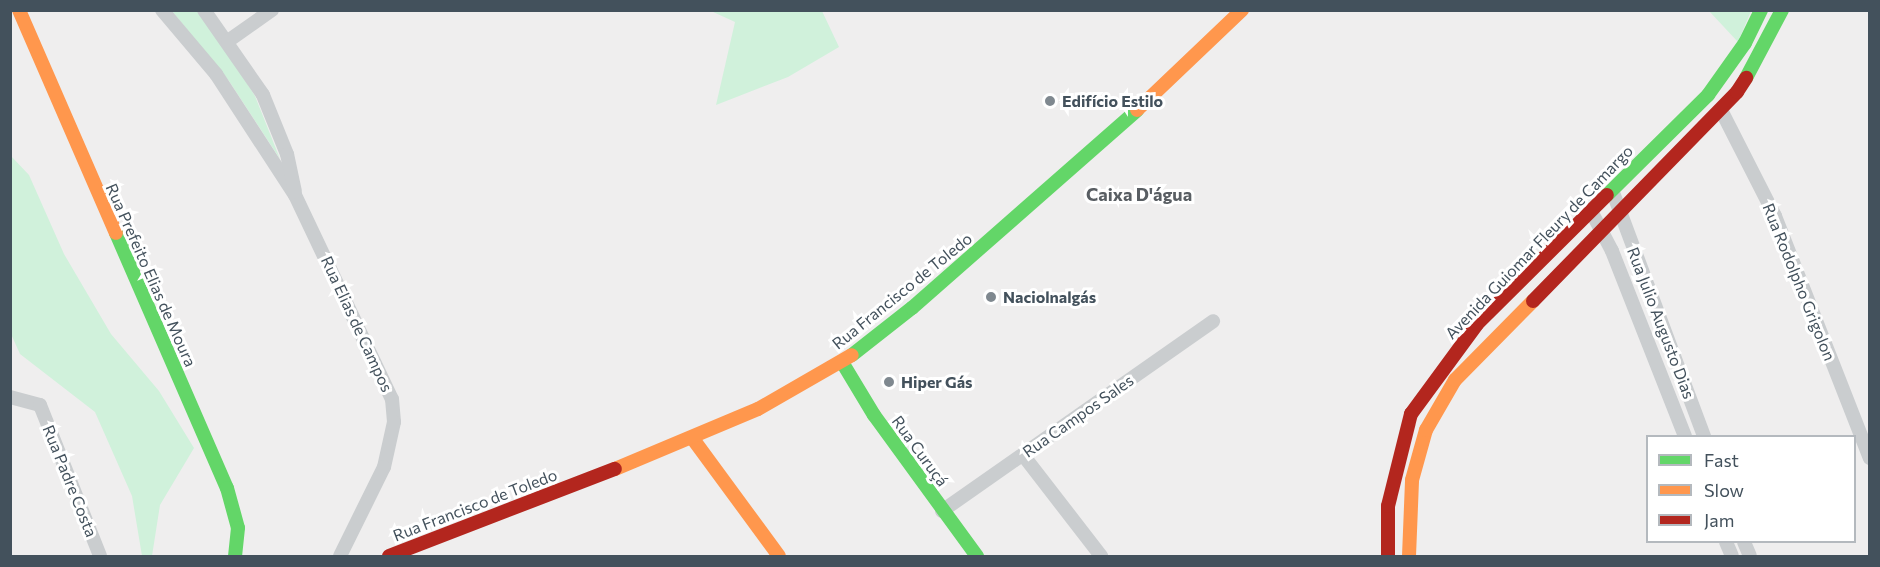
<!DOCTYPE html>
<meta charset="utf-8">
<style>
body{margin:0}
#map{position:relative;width:1880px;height:567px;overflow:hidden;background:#efeeee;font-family:Commissioner,sans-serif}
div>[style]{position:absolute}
.green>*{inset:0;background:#d0f1db}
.street>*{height:14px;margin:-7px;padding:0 7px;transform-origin:7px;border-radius:7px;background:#cacdcf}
.fast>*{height:14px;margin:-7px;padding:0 7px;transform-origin:7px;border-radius:7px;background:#63d668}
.slow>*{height:14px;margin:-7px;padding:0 7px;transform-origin:7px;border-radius:7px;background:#ff974d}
.jam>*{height:14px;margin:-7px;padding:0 7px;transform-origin:7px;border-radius:7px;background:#b3261e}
.dots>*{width:16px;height:16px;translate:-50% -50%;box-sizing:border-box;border:3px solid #fff;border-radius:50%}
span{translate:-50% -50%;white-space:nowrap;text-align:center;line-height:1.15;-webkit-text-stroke:6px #fff;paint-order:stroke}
.poi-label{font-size:16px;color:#43515c;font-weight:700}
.left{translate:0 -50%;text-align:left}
.street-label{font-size:16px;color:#43515c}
.neighbourhood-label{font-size:18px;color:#595e63;font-weight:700}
.frame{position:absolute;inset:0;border:12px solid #43515c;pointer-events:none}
.legend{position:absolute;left:1646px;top:435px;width:210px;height:108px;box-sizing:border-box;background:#fff;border:2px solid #b4b9be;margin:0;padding:8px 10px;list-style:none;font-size:18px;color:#43515c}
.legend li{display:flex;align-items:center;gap:12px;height:30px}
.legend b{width:30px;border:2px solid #b4b9be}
</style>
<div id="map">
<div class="green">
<i style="clip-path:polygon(172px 11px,197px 11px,220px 40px,255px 96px,280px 159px,229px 81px)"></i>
<i style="clip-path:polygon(711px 11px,822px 11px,839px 47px,788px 77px,716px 105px,735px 22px)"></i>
<i style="clip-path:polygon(1709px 11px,1751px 11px,1738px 42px)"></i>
<i style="clip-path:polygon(11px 156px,29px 175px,64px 254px,111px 334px,159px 391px,194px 448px,160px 505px,152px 556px,142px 556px,132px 496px,95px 412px,20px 354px,11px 334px)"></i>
</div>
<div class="street">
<i style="left:162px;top:10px;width:84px;rotate:49.8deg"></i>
<i style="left:216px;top:74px;width:145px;rotate:56.9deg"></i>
<i style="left:295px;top:195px;width:226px;rotate:64.6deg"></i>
<i style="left:392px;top:399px;width:23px;rotate:85deg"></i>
<i style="left:394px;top:422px;width:46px;rotate:102.5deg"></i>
<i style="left:384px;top:467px;width:99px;rotate:116.3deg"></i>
<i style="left:204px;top:10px;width:103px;rotate:55.2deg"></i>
<i style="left:263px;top:95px;width:64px;rotate:67.9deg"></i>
<i style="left:287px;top:154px;width:38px;rotate:78deg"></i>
<i style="left:228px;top:41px;width:54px;rotate:-35.2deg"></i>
<i style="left:1721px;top:110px;width:119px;rotate:63deg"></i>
<i style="left:1775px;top:216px;width:260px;rotate:68.6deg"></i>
<i style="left:1612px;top:190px;width:263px;rotate:69.5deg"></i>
<i style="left:1591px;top:211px;width:45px;rotate:62.3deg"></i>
<i style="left:1612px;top:251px;width:199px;rotate:68.5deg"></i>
<i style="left:10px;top:397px;width:31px;rotate:15deg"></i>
<i style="left:40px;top:405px;width:162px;rotate:68.3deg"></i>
<i style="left:1023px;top:455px;width:128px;rotate:52.3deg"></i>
<i style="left:942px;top:511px;width:331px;rotate:-35deg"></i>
<i style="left:1726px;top:542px;width:15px;rotate:67deg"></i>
<i style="left:1744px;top:542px;width:15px;rotate:67deg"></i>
</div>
<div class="fast">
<i style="left:1746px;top:78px;width:77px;rotate:-62.1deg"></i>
<i style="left:1607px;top:195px;width:142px;rotate:-44.7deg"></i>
<i style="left:1708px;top:95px;width:64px;rotate:-54.6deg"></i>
<i style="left:1745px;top:43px;width:37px;rotate:-64deg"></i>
<i style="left:116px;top:233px;width:278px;rotate:66.5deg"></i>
<i style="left:227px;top:488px;width:41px;rotate:74.6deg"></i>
<i style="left:238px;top:528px;width:28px;rotate:96deg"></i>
<i style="left:852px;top:355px;width:76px;rotate:-38.1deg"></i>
<i style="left:912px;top:308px;width:300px;rotate:-41.3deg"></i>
<i style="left:842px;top:362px;width:62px;rotate:58.9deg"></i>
<i style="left:874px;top:415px;width:175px;rotate:53.9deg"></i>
</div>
<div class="slow">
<i style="left:19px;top:10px;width:243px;rotate:66.5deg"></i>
<i style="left:1137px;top:110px;width:145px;rotate:-43.6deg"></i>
<i style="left:693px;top:439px;width:145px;rotate:53.7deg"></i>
<i style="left:615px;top:469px;width:155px;rotate:-22.8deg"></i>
<i style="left:758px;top:409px;width:108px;rotate:-29.9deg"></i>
<i style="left:1409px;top:556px;width:76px;rotate:-87.7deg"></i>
<i style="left:1412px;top:480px;width:52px;rotate:-74.4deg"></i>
<i style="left:1426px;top:430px;width:58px;rotate:-59.9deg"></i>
<i style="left:1455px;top:380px;width:111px;rotate:-45.4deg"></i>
</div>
<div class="jam">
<i style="left:1533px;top:301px;width:292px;rotate:-45.7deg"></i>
<i style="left:1737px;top:92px;width:17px;rotate:-57deg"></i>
<i style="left:389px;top:556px;width:242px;rotate:-21.1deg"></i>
<i style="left:1388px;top:556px;width:50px;rotate:-90deg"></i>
<i style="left:1388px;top:506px;width:95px;rotate:-76deg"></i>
<i style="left:1411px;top:414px;width:112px;rotate:-53.7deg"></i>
<i style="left:1477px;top:324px;width:183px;rotate:-44.8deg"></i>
</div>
<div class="dots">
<i style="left:1050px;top:101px;background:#7f888f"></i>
<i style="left:991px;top:297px;background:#7f888f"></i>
<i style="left:889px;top:382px;background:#7f888f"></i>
</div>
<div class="poi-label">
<span class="left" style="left:1062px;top:101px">Edifício Estilo</span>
<span class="left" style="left:1003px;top:297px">Naciolnalgás</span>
<span class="left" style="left:901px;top:382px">Hiper Gás</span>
</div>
<div class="street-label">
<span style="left:1539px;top:242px;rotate:-46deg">Avenida Guiomar Fleury de Camargo</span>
<span style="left:151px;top:275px;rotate:66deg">Rua Prefeito Elias de Moura</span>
<span style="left:1799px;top:282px;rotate:68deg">Rua Rodolpho Grigolon</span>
<span style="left:902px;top:291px;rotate:-39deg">Rua Francisco de Toledo</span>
<span style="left:1661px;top:323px;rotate:69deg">Rua Julio Augusto Dias</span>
<span style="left:357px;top:324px;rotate:65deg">Rua Elias de Campos</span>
<span style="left:1078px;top:416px;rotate:-35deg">Rua Campos Sales</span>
<span style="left:920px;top:451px;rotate:54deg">Rua Curuçá</span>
<span style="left:70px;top:481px;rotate:68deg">Rua Padre Costa</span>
<span style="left:475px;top:505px;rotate:-21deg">Rua Francisco de Toledo</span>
</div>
<div class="neighbourhood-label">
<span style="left:1139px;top:194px">Caixa D'água</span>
</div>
<div class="frame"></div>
<ul class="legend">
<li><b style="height:8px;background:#63d668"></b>Fast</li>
<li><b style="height:8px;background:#ff974d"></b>Slow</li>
<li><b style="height:8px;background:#b3261e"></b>Jam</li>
</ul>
</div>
